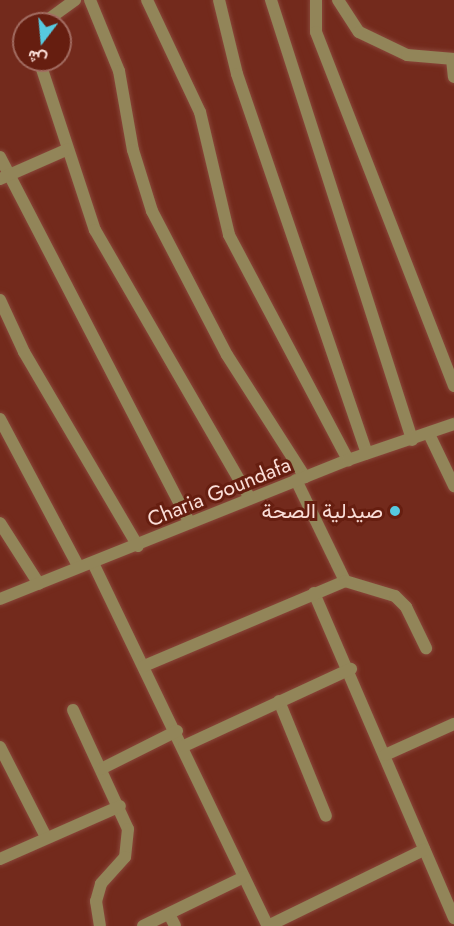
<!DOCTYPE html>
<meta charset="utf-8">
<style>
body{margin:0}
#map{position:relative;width:454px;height:926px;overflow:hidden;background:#732a1c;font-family:Jost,Vazirmatn,sans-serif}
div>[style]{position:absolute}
.roads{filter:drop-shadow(0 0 2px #89473a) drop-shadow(0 0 2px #89473a)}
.pedestrian>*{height:12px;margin:-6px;padding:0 6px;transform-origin:6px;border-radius:6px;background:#928559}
.minor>*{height:12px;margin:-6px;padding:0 6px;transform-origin:6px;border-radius:6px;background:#928559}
.dots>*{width:16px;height:16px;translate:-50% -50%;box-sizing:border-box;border:3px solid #661e10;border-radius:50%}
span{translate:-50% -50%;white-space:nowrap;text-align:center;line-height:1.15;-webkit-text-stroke:6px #661e10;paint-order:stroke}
.street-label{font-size:21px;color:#faded8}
.poi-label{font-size:21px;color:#faded8}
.right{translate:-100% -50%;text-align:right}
.north{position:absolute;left:12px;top:12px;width:60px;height:60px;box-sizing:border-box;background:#661e10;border:2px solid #a16b60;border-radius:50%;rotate:196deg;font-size:16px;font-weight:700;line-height:24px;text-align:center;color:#faded8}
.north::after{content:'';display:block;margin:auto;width:21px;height:27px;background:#56c9e0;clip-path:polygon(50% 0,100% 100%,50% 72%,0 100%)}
</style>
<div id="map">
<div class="roads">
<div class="pedestrian">
<i style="left:90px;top:0;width:77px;rotate:67.8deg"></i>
<i style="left:119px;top:71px;width:80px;rotate:80deg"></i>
<i style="left:133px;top:150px;width:64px;rotate:72.7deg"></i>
<i style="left:152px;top:211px;width:162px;rotate:62.5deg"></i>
<i style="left:227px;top:355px;width:145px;rotate:57.4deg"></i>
<i style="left:147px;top:0;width:124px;rotate:64.7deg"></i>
<i style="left:200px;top:112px;width:126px;rotate:76.7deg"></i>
<i style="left:229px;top:235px;width:255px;rotate:62.1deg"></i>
<i style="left:219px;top:0;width:76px;rotate:76.3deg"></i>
<i style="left:237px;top:74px;width:401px;rotate:71.1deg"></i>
<i style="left:271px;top:0;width:462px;rotate:72.2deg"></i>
<i style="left:316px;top:0;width:32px;rotate:90deg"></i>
<i style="left:316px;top:32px;width:380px;rotate:68.7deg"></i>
<i style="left:338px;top:0;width:38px;rotate:57deg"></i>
<i style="left:359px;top:32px;width:53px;rotate:25.6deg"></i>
<i style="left:407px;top:55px;width:47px;rotate:4.9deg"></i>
<i style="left:42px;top:24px;width:41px;rotate:-36deg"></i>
<i style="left:452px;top:59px;width:18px;rotate:84deg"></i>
<i style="left:39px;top:60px;width:179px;rotate:71.8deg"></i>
<i style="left:95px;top:230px;width:310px;rotate:60deg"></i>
<i style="left:0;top:157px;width:412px;rotate:62.6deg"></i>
<i style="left:0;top:179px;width:74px;rotate:-23.8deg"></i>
<i style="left:0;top:300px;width:57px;rotate:65.2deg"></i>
<i style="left:24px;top:352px;width:225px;rotate:59.6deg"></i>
<i style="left:0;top:419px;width:166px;rotate:62deg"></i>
<i style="left:0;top:523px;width:72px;rotate:57.4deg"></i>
</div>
<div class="minor">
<i style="left:429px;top:434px;width:58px;rotate:64.3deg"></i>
<i style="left:296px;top:480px;width:112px;rotate:64.1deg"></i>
<i style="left:93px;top:563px;width:403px;rotate:64.3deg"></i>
<i style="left:314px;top:593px;width:354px;rotate:66.7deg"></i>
<i style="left:0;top:599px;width:375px;rotate:-21.8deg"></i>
<i style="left:348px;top:460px;width:112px;rotate:-18.8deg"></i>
<i style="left:144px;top:666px;width:218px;rotate:-22.9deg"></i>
<i style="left:345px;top:581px;width:52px;rotate:16.7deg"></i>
<i style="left:395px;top:596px;width:16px;rotate:45deg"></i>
<i style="left:406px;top:607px;width:46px;rotate:64deg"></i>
<i style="left:279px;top:701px;width:124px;rotate:67.8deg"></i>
<i style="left:73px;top:710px;width:131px;rotate:65.2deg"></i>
<i style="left:128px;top:829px;width:28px;rotate:96deg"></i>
<i style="left:125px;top:857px;width:36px;rotate:132deg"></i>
<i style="left:101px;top:884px;width:18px;rotate:106deg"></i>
<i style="left:96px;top:901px;width:25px;rotate:81deg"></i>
<i style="left:184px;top:746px;width:184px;rotate:-24.8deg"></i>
<i style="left:0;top:747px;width:101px;rotate:62.9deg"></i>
<i style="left:385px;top:755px;width:76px;rotate:-24.2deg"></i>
<i style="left:101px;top:769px;width:85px;rotate:-26.6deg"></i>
<i style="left:0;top:859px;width:131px;rotate:-23.8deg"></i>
<i style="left:169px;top:914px;width:13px;rotate:63deg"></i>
<i style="left:143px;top:926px;width:112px;rotate:-25.9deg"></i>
<i style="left:268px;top:926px;width:174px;rotate:-26deg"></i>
</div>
</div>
<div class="dots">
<i style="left:395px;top:511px;background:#56c9e0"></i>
</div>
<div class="street-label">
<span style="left:219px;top:492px;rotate:-22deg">Charia Goundafa</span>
</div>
<div class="poi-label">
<span class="right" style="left:383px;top:511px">صيدلية الصحة</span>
</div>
<div class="north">ش</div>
</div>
